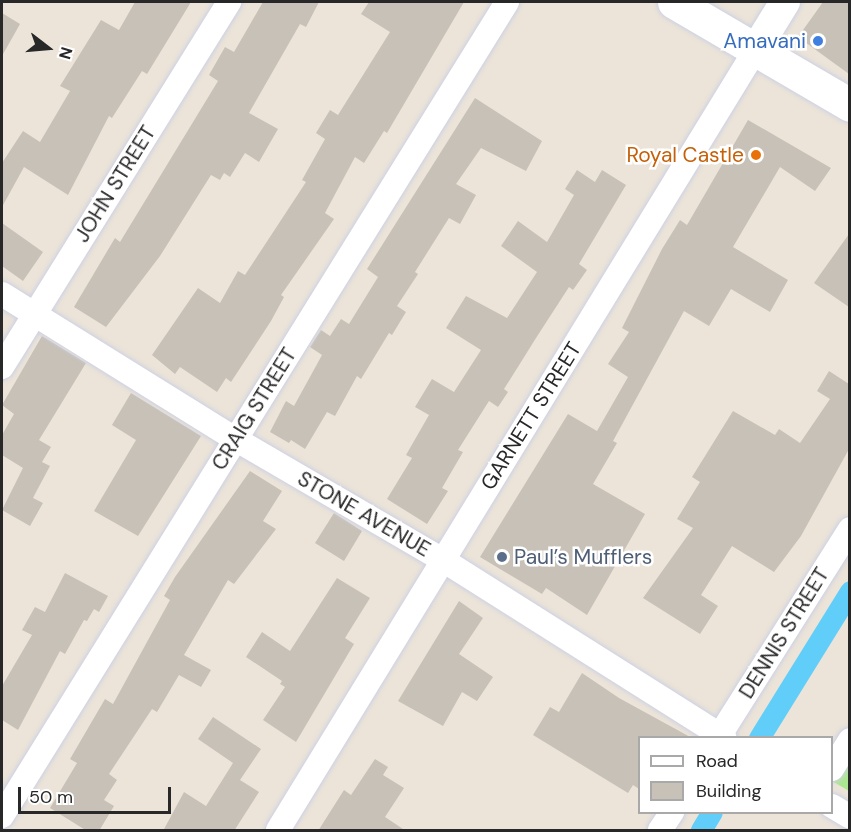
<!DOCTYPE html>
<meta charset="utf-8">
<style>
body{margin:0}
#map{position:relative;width:851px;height:832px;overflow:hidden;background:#ece4d8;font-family:"DM Sans",sans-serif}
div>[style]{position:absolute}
.green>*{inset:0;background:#ace88f}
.canal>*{height:21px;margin:-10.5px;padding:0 10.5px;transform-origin:10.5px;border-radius:10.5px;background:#60cef9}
.building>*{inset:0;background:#c7c1b8}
.roads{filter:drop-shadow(0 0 2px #cdd1e3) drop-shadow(0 0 2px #cdd1e3)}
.minor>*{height:24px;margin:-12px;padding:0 12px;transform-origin:12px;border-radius:12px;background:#fff}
.tertiary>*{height:30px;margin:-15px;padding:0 15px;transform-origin:15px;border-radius:15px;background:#fff}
.secondary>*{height:33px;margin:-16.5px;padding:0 16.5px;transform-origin:16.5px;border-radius:16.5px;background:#fff}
.dots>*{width:16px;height:16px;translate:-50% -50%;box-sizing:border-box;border:3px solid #fff;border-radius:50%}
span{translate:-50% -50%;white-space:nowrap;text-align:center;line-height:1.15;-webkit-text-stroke:5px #fff;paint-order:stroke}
.shop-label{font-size:21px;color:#366cbe}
.right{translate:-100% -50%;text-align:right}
.food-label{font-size:21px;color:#c56008}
.street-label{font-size:21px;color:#282828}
.service-label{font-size:21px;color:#4e5e75}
.left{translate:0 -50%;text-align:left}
.frame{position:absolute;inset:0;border:3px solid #282828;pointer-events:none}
.legend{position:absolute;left:638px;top:736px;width:195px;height:78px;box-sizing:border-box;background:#fff;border:2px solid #a9a9a9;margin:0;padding:8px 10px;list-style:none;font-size:18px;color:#282828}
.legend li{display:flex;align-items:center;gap:12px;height:30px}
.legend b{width:30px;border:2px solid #a9a9a9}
.north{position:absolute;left:18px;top:18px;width:60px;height:60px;-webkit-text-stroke:4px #fff;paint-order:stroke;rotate:106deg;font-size:16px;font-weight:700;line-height:24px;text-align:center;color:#282828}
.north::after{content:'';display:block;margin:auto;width:21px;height:27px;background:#282828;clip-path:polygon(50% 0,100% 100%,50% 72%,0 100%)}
.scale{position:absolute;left:18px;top:787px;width:153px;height:27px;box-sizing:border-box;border:3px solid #282828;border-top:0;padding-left:8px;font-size:18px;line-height:21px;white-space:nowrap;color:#282828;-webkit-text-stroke:4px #fff;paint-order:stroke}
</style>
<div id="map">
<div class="green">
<i style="clip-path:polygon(849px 750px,849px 791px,832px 781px)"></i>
</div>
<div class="canal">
<i style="left:759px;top:738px;width:173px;rotate:-58.2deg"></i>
<i style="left:701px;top:830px;width:21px;rotate:-59deg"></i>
</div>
<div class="building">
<i style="clip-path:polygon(135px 2px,191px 2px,147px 74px,142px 71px,112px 118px,109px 116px,68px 195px,24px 167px,2px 207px,2px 163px,23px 131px,40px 142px,70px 91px,60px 86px,101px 20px,119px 30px)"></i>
<i style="clip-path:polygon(263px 2px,319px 2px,306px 27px,300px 24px,249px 113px,278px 129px,259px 162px,245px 153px,230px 177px,224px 173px,220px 180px,211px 175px,160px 256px,106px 327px,74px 307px,115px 238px,120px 242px,218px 81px,209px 75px,225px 47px,234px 52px)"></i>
<i style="clip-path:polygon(369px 2px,464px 2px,387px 133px,384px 131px,364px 163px,355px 157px,325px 213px,334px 219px,281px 295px,284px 297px,271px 321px,231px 382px,226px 378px,217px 392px,180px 367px,175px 374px,152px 355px,198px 288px,220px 303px,238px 271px,245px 275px,306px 182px,302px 180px,325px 139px,316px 133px,330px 110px,338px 115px,390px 32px,361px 14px)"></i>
<i style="clip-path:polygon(823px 2px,849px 2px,849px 74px,798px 37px)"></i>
<i style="clip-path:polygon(2px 13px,20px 24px,2px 56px)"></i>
<i style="clip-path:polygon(475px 98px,542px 141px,526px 171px,481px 148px,456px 184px,476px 195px,460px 224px,449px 218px,415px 272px,418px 274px,397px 306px,406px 312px,392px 335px,389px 333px,361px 379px,357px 376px,335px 416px,327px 412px,305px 449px,291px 440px,289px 443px,270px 432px,286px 401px,294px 406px,322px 355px,310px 347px,321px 330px,330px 336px,341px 319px,349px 324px,378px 277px,367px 269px)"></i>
<i style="clip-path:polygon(748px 120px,831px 168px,815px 191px,780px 167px,733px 247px,788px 280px,770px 312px,731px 289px,709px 326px,684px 311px,613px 441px,617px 443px,593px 484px,645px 514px,587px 615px,546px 588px,542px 594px,480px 557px,568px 414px,597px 431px,628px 377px,608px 364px,629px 332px,622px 328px,662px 249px,680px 220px,687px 225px)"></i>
<i style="clip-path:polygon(577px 170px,595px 182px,602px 170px,626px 185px,579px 264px,587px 270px,573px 290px,569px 287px,536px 338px,504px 389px,508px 392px,498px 407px,489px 401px,458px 450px,463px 452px,442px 488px,448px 491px,427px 524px,387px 499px,412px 458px,406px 455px,429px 415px,415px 407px,432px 379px,454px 392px,481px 350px,446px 328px,466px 296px,507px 318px,537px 272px,501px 246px,518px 221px,547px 242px,574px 195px,565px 189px)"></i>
<i style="clip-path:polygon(2px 223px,43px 252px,23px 281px,2px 266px)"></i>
<i style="clip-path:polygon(849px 234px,849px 307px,814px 283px)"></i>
<i style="clip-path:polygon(42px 336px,86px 363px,39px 440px,51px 447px,42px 462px,50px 466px,35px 494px,33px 498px,43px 503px,30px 526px,2px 510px,23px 468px,2px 455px,2px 435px,14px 414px,2px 405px)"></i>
<i style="clip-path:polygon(829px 371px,849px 384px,849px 449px,801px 536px,774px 572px,732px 546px,701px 595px,718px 606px,700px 634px,643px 598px,693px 528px,677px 519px,700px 482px,692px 477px,733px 411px,775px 435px,779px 429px,800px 443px,830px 399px,817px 391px)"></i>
<i style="clip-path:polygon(131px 393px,201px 436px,138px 536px,94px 511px,136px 440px,112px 425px)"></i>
<i style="clip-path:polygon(250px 471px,282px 491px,263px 521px,276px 529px,234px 584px,228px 580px,184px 655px,211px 670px,201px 687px,179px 675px,157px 712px,152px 709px,109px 774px,117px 780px,104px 800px,114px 806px,99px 831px,87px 831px,50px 808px,77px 763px,70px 759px,105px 699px,113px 704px,170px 600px,164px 596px,175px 577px)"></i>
<i style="clip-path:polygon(334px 513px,362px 531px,344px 561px,315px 543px)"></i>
<i style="clip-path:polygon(65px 573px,108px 596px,99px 612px,94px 609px,87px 621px,84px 620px,65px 654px,60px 651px,18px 730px,2px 720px,2px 686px,32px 635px,22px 630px,35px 607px,45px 612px)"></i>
<i style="clip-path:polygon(337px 578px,370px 598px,345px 638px,354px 644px,296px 742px,263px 720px,285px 687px,280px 684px,282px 681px,246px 657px,262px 632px,290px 651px)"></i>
<i style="clip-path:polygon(459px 601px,483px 618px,459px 654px,493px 677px,477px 701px,462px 692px,443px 726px,398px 701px)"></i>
<i style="clip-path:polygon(582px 673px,619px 698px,692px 738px,639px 738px,639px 789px,633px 785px,628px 793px,533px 735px,550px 707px,559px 712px)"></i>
<i style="clip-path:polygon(213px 717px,261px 749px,240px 780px,259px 792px,234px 831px,163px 831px,184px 792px,206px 806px,233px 763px,198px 739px)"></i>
<i style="clip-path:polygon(375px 759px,388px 767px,383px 775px,404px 788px,385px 817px,406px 831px,318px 831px,344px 790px,351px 795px)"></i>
</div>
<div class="roads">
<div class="minor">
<i style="left:2px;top:294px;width:274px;rotate:31.9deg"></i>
<i style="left:235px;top:439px;width:241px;rotate:30.2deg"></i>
<i style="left:443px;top:560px;width:333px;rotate:32.3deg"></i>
<i style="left:2px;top:367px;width:430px;rotate:-58.1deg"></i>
<i style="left:718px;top:738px;width:247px;rotate:-57.7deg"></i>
<i style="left:832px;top:769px;width:34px;rotate:-58deg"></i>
<i style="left:832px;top:806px;width:21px;rotate:31deg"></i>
<i style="left:2px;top:816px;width:958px;rotate:-58.18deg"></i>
<i style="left:278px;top:830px;width:916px;rotate:-58.53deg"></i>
<i style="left:660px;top:830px;width:22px;rotate:-56deg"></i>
</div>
<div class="tertiary">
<i style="left:756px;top:49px;width:55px;rotate:-58.3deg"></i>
</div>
<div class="secondary">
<i style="left:674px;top:2px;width:204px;rotate:30.3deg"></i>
</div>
</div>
<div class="dots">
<i style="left:818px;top:41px;background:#3f7fe0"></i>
<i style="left:756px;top:155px;background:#e8710a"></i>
<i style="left:502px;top:557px;background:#5c6f8a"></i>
</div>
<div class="shop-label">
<span class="right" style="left:806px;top:41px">Amavani</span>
</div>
<div class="food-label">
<span class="right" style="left:744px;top:155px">Royal Castle</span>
</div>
<div class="street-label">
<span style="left:115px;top:184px;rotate:-58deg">JOHN STREET</span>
<span style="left:254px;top:409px;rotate:-58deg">CRAIG STREET</span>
<span style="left:531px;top:416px;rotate:-58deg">GARNETT STREET</span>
<span style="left:364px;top:514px;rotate:30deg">STONE AVENUE</span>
<span style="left:784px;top:633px;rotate:-58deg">DENNIS STREET</span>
</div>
<div class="service-label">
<span class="left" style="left:514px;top:557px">Paul’s Mufflers</span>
</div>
<div class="frame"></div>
<ul class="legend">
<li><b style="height:8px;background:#fff"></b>Road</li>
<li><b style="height:16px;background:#c7c1b8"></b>Building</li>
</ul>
<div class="north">N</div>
<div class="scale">50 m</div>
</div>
